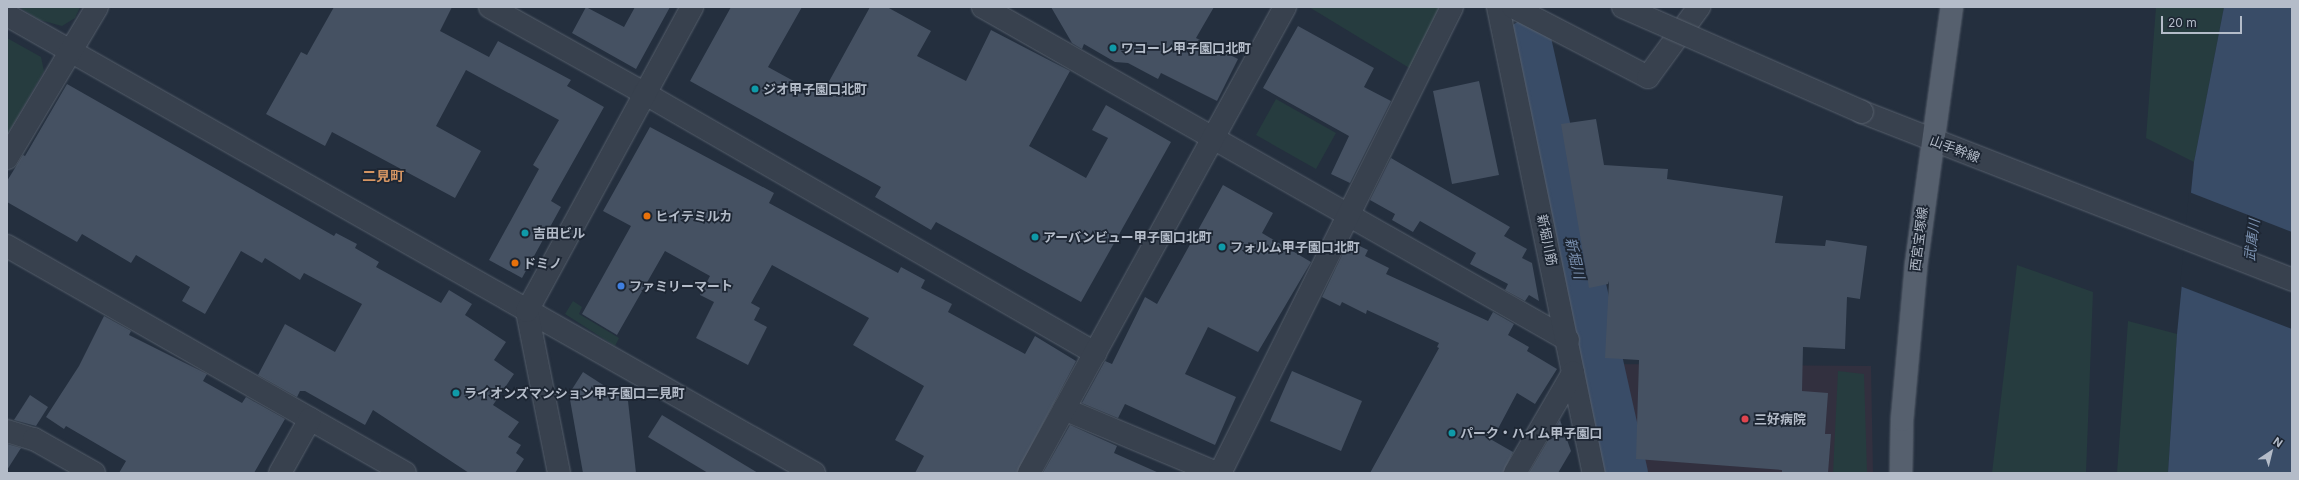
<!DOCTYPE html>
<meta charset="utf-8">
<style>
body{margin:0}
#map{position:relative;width:2299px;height:480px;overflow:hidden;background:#242f3e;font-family:Inter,"Noto Sans JP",sans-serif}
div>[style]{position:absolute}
.medical>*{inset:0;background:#32303f}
.green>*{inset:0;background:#263c3f}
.water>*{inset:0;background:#394c67}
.pier>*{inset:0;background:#242f3e}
.river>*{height:49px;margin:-24.5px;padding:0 24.5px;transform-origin:24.5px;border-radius:24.5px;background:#394c67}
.building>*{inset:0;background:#455162}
.roads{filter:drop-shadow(0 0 1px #565f6c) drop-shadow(0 0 1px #565f6c)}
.minor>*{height:22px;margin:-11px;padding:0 11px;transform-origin:11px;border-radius:11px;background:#38414e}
.major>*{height:22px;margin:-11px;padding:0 11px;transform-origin:11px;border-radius:11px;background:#56606e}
.bridges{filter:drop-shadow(0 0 1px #565f6c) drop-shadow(0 0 1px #565f6c)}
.minor-bridge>*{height:22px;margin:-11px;padding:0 11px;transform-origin:11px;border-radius:11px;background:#38414e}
.dots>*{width:11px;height:11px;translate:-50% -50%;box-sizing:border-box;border:2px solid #1d2633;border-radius:50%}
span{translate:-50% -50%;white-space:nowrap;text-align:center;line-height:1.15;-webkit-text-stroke:3.5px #1d2633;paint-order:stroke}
.poi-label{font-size:13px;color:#b4bcc9;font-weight:700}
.left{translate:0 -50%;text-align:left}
.street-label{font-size:13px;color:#b4bcc9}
.neighbourhood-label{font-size:14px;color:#d59563;font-weight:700}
.water-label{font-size:14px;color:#7c92b1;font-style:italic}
.frame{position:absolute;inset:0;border:8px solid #b4bcc9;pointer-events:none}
.north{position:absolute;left:2251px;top:432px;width:40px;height:40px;-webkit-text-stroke:3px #1d2633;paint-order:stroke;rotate:35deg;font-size:11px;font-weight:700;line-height:16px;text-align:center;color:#b4bcc9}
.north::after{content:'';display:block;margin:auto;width:14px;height:18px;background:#b4bcc9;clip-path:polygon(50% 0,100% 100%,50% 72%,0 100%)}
.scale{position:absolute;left:2161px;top:16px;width:81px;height:18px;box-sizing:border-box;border:2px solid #b4bcc9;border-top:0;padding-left:5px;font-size:12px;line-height:14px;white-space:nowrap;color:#b4bcc9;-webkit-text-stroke:3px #1d2633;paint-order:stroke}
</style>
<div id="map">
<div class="medical">
<i style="clip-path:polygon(1608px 364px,1871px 366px,1873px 473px,1629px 473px)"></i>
</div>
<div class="green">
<i style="clip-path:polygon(19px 7px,80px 7px,75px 18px,62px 26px,40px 20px)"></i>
<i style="clip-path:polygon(1309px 7px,1439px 7px,1411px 69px)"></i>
<i style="clip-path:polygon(2156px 7px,2224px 7px,2194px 162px,2146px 138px)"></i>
<i style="clip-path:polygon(7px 38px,41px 57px,44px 71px,7px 135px)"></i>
<i style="clip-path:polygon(1276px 99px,1336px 133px,1316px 169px,1256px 135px)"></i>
<i style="clip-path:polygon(2017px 265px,2093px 292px,2086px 473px,1992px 473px)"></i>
<i style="clip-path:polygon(573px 301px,582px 307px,579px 314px,619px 338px,615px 346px,565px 314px)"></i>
<i style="clip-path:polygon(2128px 321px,2177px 334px,2168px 473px,2117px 473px)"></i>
<i style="clip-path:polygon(1838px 371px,1864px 374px,1867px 473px,1833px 473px)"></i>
</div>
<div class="water">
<i style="clip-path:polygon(2224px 7px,2292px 7px,2292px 473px,2168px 473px,2177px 334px,2194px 162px)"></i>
</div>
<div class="pier">
<i style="clip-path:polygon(2189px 192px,2292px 232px,2292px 329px,2180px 286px)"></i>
</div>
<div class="river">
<i style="left:1527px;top:44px;width:440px;rotate:77.4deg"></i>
</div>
<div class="building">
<i style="clip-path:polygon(334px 7px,452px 7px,440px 31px,489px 57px,498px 41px,571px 80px,567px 86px,604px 107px,551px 201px,561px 207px,522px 278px,489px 260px,539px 169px,533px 165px,559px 120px,466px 70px,436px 126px,481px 151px,455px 198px,332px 132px,325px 146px,266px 114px,301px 52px,307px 55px)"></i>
<i style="clip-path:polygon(586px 7px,624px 27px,635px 7px,670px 7px,636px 69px,572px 33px)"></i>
<i style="clip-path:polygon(731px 7px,802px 7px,768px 67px,821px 96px,870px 7px,887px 7px,931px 31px,917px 56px,966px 81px,991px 30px,1070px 71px,1029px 146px,1086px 178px,1108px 138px,1092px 130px,1106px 105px,1171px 142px,1081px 302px,936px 222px,931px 230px,875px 197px,881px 187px,690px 81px)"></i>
<i style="clip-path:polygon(1051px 7px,1214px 7px,1196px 38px,1238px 59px,1217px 101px,1161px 73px,1158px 79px,1128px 63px,1115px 62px,1084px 44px,1082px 49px,1072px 43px)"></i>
<i style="clip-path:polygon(1298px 26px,1374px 68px,1364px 87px,1391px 101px,1350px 183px,1331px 174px,1349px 136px,1263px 88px)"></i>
<i style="clip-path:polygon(1479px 81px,1499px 175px,1452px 184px,1433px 91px)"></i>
<i style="clip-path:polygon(67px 84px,334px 236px,336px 233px,357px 244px,355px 248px,379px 262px,376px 267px,441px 303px,449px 290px,472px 304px,465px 315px,506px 342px,494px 360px,514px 374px,493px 405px,519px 422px,508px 437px,521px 445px,516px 453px,524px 459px,515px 473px,469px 473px,373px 410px,365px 425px,305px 391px,300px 391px,297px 397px,258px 375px,285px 324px,335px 352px,362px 304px,304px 273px,300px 280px,265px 258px,262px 263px,241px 251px,205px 314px,182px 301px,190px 287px,136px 255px,131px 263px,82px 234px,77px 242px,7px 202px,7px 181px,23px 155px,25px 156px)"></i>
<i style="clip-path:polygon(1596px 119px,1604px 165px,1668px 169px,1667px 179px,1783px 196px,1775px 243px,1825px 246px,1826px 240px,1867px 246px,1860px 299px,1847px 297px,1845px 349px,1803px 347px,1802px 391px,1828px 393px,1825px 434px,1831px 434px,1828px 473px,1782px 473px,1782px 470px,1636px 459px,1639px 360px,1605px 358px,1609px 281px,1608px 284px,1589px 288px,1561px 124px)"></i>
<i style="clip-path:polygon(650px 127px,774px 193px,769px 203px,898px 273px,901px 267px,925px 280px,921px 288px,952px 304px,948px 312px,1025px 354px,1035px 336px,1076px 361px,1017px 473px,915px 473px,924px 456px,895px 440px,924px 386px,853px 345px,869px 318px,772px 265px,751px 303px,760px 308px,754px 320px,767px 327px,748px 365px,696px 338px,714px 302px,700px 295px,710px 276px,665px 251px,617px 335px,582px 314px,631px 226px,603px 211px)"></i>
<i style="clip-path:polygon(1391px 158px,1510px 227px,1504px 236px,1527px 249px,1522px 258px,1532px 263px,1539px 301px,1529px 295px,1525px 301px,1505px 290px,1508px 284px,1470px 264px,1476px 253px,1420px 221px,1413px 232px,1392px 220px,1395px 214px,1370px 200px)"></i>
<i style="clip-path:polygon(1223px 185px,1273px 213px,1262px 233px,1311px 262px,1258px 352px,1208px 327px,1185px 374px,1236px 397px,1215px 445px,1125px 404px,1118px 418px,1082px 403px,1105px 361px,1112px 364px,1145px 297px,1157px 304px)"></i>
<i style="clip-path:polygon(1349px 241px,1368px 250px,1365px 256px,1389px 268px,1386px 274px,1488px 321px,1493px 312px,1514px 324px,1508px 335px,1529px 347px,1527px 351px,1557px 369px,1535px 404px,1517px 393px,1492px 440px,1513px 452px,1503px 473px,1370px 473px,1439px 348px,1437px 347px,1439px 343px,1367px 310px,1366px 314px,1342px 302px,1340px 306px,1322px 297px)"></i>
<i style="clip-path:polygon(104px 316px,131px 331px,129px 335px,207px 374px,203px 381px,242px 403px,246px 397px,285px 419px,254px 473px,119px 473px,126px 461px,66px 426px,64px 429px,46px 417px,79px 366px)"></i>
<i style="clip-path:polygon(1292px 371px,1362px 401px,1341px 451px,1270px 421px)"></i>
<i style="clip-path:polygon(583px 372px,628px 401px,636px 473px,583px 473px,569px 394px)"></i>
<i style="clip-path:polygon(30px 395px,48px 407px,36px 426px,14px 420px)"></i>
<i style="clip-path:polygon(662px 415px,758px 473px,708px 473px,648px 437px)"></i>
<i style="clip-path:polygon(1560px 420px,1571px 451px,1558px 473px,1529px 473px)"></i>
<i style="clip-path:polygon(1070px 425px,1117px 446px,1114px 453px,1159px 473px,1043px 473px)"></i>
<i style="clip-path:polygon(7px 444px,21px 448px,7px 470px)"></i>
</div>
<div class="roads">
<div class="minor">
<i style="left:490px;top:7px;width:176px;rotate:29.2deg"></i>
<i style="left:644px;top:93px;width:521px;rotate:29.96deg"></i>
<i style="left:983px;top:7px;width:673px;rotate:29.65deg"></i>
<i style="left:1498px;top:7px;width:476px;rotate:78.4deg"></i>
<i style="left:1513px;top:7px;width:152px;rotate:27.4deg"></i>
<i style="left:1648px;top:77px;width:87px;rotate:-53.9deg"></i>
<i style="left:7px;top:15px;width:928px;rotate:29.58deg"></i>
<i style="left:1862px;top:112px;width:462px;rotate:21.3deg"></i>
<i style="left:7px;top:158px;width:176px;rotate:-59.2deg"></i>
<i style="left:7px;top:246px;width:458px;rotate:29.7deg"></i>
<i style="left:1064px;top:409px;width:165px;rotate:22.8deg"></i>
<i style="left:7px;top:431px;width:28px;rotate:17deg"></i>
<i style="left:34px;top:439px;width:69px;rotate:29.5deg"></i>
<i style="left:280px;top:473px;width:62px;rotate:-60.9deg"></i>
<i style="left:559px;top:473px;width:165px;rotate:-101.2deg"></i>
<i style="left:527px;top:311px;width:346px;rotate:-61.5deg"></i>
<i style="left:1029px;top:473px;width:532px;rotate:-61.22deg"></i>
<i style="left:1220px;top:473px;width:521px;rotate:-63.53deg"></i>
<i style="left:1515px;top:473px;width:116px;rotate:-59.9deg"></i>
</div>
<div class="major">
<i style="left:1901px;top:473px;width:53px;rotate:-88.9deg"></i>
<i style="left:1902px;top:420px;width:156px;rotate:-84.8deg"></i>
<i style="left:1916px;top:265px;width:260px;rotate:-82.1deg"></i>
</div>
</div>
<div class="bridges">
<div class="minor-bridge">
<i style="left:1623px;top:7px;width:261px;rotate:23.7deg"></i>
</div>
</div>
<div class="dots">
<i style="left:1113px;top:48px;background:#0f9aa8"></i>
<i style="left:755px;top:89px;background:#0f9aa8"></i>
<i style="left:647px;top:216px;background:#e8710a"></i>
<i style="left:525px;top:233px;background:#0f9aa8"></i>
<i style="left:1035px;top:237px;background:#0f9aa8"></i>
<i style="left:1222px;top:247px;background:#0f9aa8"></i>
<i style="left:515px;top:263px;background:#e8710a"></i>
<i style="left:621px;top:286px;background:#3f7fe0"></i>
<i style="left:456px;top:393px;background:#0f9aa8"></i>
<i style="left:1745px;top:419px;background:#e0444e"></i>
<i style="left:1452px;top:433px;background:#0f9aa8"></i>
</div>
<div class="poi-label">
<span class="left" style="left:1121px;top:48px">ワコーレ甲子園口北町</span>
<span class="left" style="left:763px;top:89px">ジオ甲子園口北町</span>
<span class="left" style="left:655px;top:216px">ヒイテミルカ</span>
<span class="left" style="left:533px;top:233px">吉田ビル</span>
<span class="left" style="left:1043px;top:237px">アーバンビュー甲子園口北町</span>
<span class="left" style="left:1230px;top:247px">フォルム甲子園口北町</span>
<span class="left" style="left:523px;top:263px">ドミノ</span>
<span class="left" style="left:629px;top:286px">ファミリーマート</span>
<span class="left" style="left:464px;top:393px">ライオンズマンション甲子園口二見町</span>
<span class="left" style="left:1754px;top:419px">三好病院</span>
<span class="left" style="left:1460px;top:433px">パーク・ハイム甲子園口</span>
</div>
<div class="street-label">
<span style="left:1955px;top:149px;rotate:21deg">山手幹線</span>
<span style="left:1919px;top:239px;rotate:-83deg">西宮宝塚線</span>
<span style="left:1547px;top:240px;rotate:78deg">新堀川筋</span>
</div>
<div class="neighbourhood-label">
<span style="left:383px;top:176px">二見町</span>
</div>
<div class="water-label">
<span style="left:2252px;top:240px;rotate:-83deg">武庫川</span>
<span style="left:1575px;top:258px;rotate:77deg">新堀川</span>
</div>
<div class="frame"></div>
<div class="north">N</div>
<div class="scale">20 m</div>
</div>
